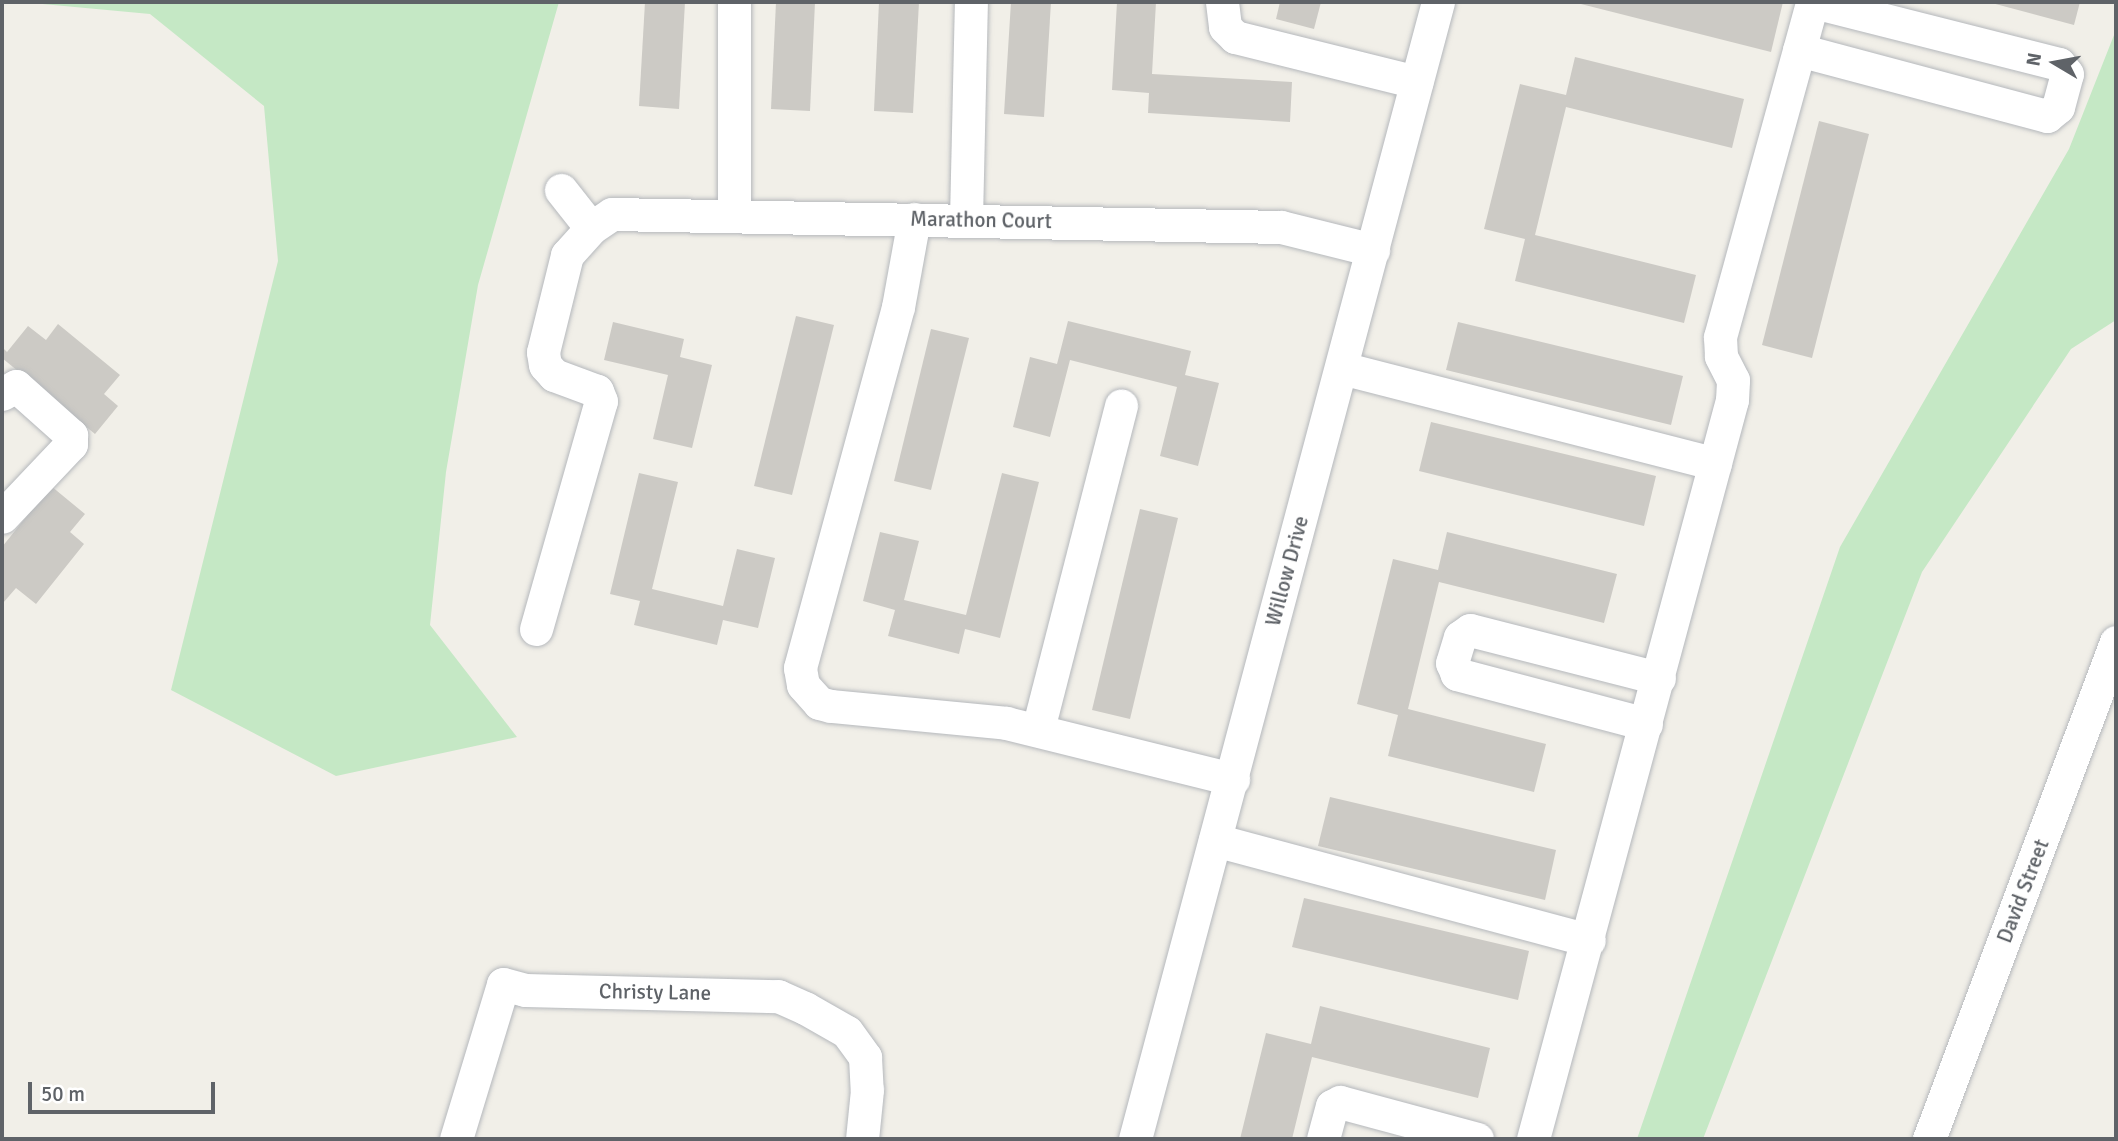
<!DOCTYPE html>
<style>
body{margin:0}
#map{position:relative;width:2118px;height:1141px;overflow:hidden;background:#f1efe8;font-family:Signika,sans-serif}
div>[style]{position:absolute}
.green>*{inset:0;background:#c5e8c5}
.building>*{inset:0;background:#cccac5}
.roads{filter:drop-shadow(0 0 2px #b5b8bc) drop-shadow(0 0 2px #b5b8bc)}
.minor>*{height:33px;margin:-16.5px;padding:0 16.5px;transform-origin:16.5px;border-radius:16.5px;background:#fff}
span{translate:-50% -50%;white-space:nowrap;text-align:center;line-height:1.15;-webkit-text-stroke:6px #fff;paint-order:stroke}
.street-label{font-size:21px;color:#5f6368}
.frame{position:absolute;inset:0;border:4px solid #5f6368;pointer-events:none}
.north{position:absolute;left:2020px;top:28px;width:70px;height:70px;-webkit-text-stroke:5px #fff;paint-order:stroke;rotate:280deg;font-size:19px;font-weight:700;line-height:28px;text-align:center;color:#5f6368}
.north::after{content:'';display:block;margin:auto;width:24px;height:32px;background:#5f6368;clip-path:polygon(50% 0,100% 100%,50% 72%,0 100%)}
.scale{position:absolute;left:28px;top:1082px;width:187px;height:32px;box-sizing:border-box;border:4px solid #5f6368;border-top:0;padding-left:9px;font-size:21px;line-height:24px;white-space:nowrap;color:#5f6368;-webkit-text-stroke:5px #fff;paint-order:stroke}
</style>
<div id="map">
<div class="green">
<i style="clip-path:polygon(21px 2px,559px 2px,478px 285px,446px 472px,430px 625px,517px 737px,336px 776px,171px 690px,278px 261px,264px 106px,150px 14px)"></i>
<i style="clip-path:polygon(2116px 30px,2116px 320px,2071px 349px,1922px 572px,1703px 1139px,1637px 1139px,1840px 547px,2069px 149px)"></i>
</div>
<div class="building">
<i style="clip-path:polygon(645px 2px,685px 2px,679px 109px,639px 106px)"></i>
<i style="clip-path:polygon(776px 2px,815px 2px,810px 111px,771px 109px)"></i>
<i style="clip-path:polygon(879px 2px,919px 2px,913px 113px,874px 111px)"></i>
<i style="clip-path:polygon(1011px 2px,1051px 2px,1044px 117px,1004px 114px)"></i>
<i style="clip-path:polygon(1117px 2px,1156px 2px,1152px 74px,1292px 82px,1290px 122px,1148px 113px,1149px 93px,1112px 90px)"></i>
<i style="clip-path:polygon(1280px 2px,1321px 2px,1314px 29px,1276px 19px)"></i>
<i style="clip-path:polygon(1573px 2px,1783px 2px,1771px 52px)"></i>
<i style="clip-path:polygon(1988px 2px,2080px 2px,2074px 25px)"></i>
<i style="clip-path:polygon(1575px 57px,1744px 99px,1732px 148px,1566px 107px,1535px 235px,1696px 275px,1684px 323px,1515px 281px,1525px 239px,1484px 229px,1520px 84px,1566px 95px)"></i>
<i style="clip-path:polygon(1819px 121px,1869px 134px,1812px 358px,1762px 345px)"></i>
<i style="clip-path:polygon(796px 316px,834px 325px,792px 495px,754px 486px)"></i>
<i style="clip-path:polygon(1068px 321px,1191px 351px,1185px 375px,1219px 383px,1198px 466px,1160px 456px,1177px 387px,1070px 360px,1050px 437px,1013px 427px,1030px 357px,1057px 364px)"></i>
<i style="clip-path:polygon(613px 322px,684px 339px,680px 357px,712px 365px,692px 448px,653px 439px,668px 375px,604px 360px)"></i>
<i style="clip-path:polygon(1458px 322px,1683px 376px,1671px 425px,1446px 370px)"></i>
<i style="clip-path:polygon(58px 324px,120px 375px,104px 394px,118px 406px,95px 434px,2px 358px,2px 347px,7px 352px,28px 326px,46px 340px)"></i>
<i style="clip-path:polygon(931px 329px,969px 338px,931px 490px,894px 481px)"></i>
<i style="clip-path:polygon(1431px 422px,1656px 476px,1644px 526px,1419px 471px)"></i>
<i style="clip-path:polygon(639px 473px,678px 482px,652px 589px,723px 606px,737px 549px,775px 558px,758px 628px,723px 620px,717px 645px,634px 625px,640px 601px,610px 594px)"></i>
<i style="clip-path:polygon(1002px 473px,1039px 482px,1000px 638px,965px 629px,959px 654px,888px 636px,895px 610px,863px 601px,880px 532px,919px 541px,904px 600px,966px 615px)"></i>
<i style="clip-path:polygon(51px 486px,85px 514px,70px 532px,84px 544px,36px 604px,16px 588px,3px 603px,2px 547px)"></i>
<i style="clip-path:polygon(1140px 509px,1178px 518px,1130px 719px,1092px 710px)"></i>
<i style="clip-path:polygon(1447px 532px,1617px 574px,1604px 623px,1439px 582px,1408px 709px,1546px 744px,1534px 792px,1388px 756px,1398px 715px,1357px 704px,1393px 559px,1438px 570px)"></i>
<i style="clip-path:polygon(1330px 797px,1556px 850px,1545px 900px,1318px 846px)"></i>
<i style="clip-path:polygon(1304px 898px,1529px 951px,1518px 1000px,1292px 947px)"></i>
<i style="clip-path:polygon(1320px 1006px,1490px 1048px,1478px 1098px,1312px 1057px,1292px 1139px,1240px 1139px,1266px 1033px,1311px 1044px)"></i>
</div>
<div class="roads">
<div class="minor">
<i style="left:1222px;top:2px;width:25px;rotate:83deg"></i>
<i style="left:1225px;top:27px;width:14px;rotate:45deg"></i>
<i style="left:1235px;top:37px;width:187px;rotate:13.9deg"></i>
<i style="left:1799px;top:50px;width:257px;rotate:14.9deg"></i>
<i style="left:2047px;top:116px;width:14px;rotate:-39deg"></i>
<i style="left:2058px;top:107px;width:34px;rotate:-75deg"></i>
<i style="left:2067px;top:74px;width:13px;rotate:-129deg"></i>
<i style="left:2059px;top:64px;width:253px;rotate:-165.8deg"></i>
<i style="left:561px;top:190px;width:48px;rotate:51.7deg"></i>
<i style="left:734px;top:215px;width:213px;rotate:-90deg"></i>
<i style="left:914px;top:219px;width:89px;rotate:100.3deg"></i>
<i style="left:898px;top:307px;width:374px;rotate:105.2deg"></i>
<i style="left:800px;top:668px;width:17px;rotate:80deg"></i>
<i style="left:803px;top:685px;width:24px;rotate:48deg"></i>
<i style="left:819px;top:703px;width:12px;rotate:14deg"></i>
<i style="left:831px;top:706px;width:176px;rotate:5.5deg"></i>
<i style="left:1006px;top:723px;width:234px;rotate:13.9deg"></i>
<i style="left:966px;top:219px;width:217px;rotate:-88.7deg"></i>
<i style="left:1342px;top:368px;width:385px;rotate:14.4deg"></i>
<i style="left:2px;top:394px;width:16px;rotate:-30deg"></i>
<i style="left:16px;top:386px;width:74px;rotate:41.7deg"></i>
<i style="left:71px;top:435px;width:9px;rotate:90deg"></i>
<i style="left:71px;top:444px;width:100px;rotate:133.4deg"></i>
<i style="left:536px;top:629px;width:237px;rotate:-74.1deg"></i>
<i style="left:601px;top:401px;width:11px;rotate:-112deg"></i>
<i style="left:597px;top:391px;width:46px;rotate:-159.6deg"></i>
<i style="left:554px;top:375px;width:13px;rotate:-132deg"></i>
<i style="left:545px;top:365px;width:13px;rotate:-99deg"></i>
<i style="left:543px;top:352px;width:100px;rotate:-76.1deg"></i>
<i style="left:567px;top:255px;width:36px;rotate:-48deg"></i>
<i style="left:591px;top:228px;width:25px;rotate:-34deg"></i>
<i style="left:612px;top:214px;width:669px;rotate:1.11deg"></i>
<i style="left:1281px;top:227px;width:95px;rotate:14deg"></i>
<i style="left:1646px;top:724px;width:196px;rotate:-165.2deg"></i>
<i style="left:1457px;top:674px;width:12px;rotate:-114deg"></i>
<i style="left:1452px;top:663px;width:27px;rotate:-73deg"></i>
<i style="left:1460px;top:637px;width:12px;rotate:-35deg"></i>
<i style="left:1470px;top:630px;width:195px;rotate:14.3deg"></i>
<i style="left:1038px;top:729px;width:334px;rotate:-75.6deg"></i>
<i style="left:1215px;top:840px;width:387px;rotate:15deg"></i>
<i style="left:456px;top:1139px;width:162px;rotate:-73.1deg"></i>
<i style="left:503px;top:984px;width:23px;rotate:15deg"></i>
<i style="left:525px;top:990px;width:253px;rotate:1.4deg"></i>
<i style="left:778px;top:996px;width:30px;rotate:24deg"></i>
<i style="left:805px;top:1008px;width:48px;rotate:29.7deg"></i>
<i style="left:847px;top:1032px;width:31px;rotate:54deg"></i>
<i style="left:865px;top:1057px;width:33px;rotate:87deg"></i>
<i style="left:867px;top:1090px;width:49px;rotate:95.8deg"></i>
<i style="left:1135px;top:1139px;width:1177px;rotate:-75.08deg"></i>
<i style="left:1323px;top:1139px;width:34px;rotate:-75deg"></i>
<i style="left:1332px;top:1106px;width:9px;rotate:-27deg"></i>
<i style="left:1340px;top:1102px;width:142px;rotate:15.1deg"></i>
<i style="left:1533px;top:1139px;width:765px;rotate:-74.93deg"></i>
<i style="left:1732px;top:400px;width:20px;rotate:-87deg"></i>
<i style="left:1733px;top:380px;width:27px;rotate:-117deg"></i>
<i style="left:1721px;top:356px;width:19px;rotate:-93deg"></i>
<i style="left:1720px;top:337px;width:347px;rotate:-74.6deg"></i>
<i style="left:1929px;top:1139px;width:531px;rotate:-69.38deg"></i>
</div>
</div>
<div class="street-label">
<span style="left:981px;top:220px;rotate:1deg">Marathon Court</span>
<span style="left:1287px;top:571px;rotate:-75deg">Willow Drive</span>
<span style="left:2023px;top:891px;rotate:-69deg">David Street</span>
<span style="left:655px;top:992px;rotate:1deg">Christy Lane</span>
</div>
<div class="frame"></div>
<div class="north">N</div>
<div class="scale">50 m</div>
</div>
